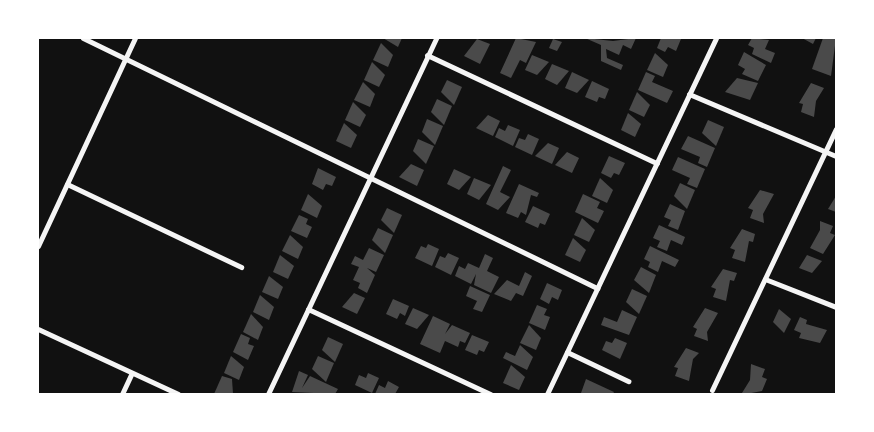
<!DOCTYPE html>
<style>
body{margin:0}
#map{position:relative;width:874px;height:432px;overflow:hidden;background:#111;font-family:Jost,sans-serif}
div>[style]{position:absolute}
.building>*{inset:0;background:#4a4a4a}
.minor>*{height:5px;margin:-2.5px;padding:0 2.5px;transform-origin:2.5px;border-radius:2.5px;background:#f5f5f5}
span{translate:-50% -50%;white-space:nowrap;text-align:center;line-height:1.15;-webkit-text-stroke:5px #fff;paint-order:stroke}
.frame{position:absolute;inset:0;border:39px solid #fff;pointer-events:none}
</style>
<div id="map">
<div class="building">
<i style="clip-path:polygon(383px 38px,402px 38px,398px 47px)"></i>
<i style="clip-path:polygon(516px 38px,536px 42px,526px 63px,520px 60px,511px 78px,500px 73px)"></i>
<i style="clip-path:polygon(585px 38px,613px 41px,636px 38px,631px 49px,623px 45px,619px 55px,606px 49px,607px 58px,623px 65px,621px 70px,601px 61px,601px 45px)"></i>
<i style="clip-path:polygon(661px 38px,678px 38px,681px 39px,676px 51px,668px 47px,665px 52px,657px 48px)"></i>
<i style="clip-path:polygon(752px 38px,769px 40px,765px 49px,775px 53px,771px 63px,752px 54px,754px 48px,748px 45px)"></i>
<i style="clip-path:polygon(802px 38px,816px 38px,813px 44px)"></i>
<i style="clip-path:polygon(823px 38px,836px 38px,831px 76px,812px 69px)"></i>
<i style="clip-path:polygon(477px 39px,490px 44px,480px 64px,464px 56px)"></i>
<i style="clip-path:polygon(553px 39px,562px 42px,557px 51px,549px 48px)"></i>
<i style="clip-path:polygon(381px 43px,393px 55px,388px 67px,373px 60px)"></i>
<i style="clip-path:polygon(744px 52px,766px 65px,758px 81px,742px 74px,745px 69px,738px 65px)"></i>
<i style="clip-path:polygon(655px 53px,668px 65px,663px 77px,647px 70px)"></i>
<i style="clip-path:polygon(532px 55px,549px 62px,537px 75px,525px 70px)"></i>
<i style="clip-path:polygon(372px 62px,385px 75px,379px 87px,364px 80px)"></i>
<i style="clip-path:polygon(552px 64px,569px 71px,557px 85px,545px 79px)"></i>
<i style="clip-path:polygon(572px 72px,589px 80px,577px 93px,565px 88px)"></i>
<i style="clip-path:polygon(646px 72px,655px 76px,652px 82px,673px 91px,667px 103px,638px 90px)"></i>
<i style="clip-path:polygon(737px 78px,758px 83px,750px 100px,725px 92px)"></i>
<i style="clip-path:polygon(447px 80px,462px 87px,454px 105px,441px 92px)"></i>
<i style="clip-path:polygon(592px 81px,609px 89px,605px 99px,599px 97px,597px 102px,585px 97px)"></i>
<i style="clip-path:polygon(363px 82px,375px 94px,370px 107px,354px 100px)"></i>
<i style="clip-path:polygon(811px 83px,824px 88px,816px 101px,814px 117px,801px 112px,803px 104px,799px 103px)"></i>
<i style="clip-path:polygon(637px 92px,650px 105px,644px 117px,629px 110px)"></i>
<i style="clip-path:polygon(437px 99px,452px 106px,444px 125px,431px 112px)"></i>
<i style="clip-path:polygon(353px 102px,366px 115px,360px 127px,345px 120px)"></i>
<i style="clip-path:polygon(628px 113px,641px 124px,635px 137px,621px 130px)"></i>
<i style="clip-path:polygon(488px 115px,500px 121px,493px 136px,476px 128px)"></i>
<i style="clip-path:polygon(427px 119px,443px 126px,435px 145px,422px 132px)"></i>
<i style="clip-path:polygon(708px 120px,724px 127px,716px 146px,702px 133px)"></i>
<i style="clip-path:polygon(344px 123px,357px 135px,351px 148px,336px 141px)"></i>
<i style="clip-path:polygon(508px 125px,520px 130px,513px 146px,495px 137px,499px 128px,505px 131px)"></i>
<i style="clip-path:polygon(528px 134px,539px 139px,532px 155px,515px 147px,519px 138px,525px 140px)"></i>
<i style="clip-path:polygon(688px 136px,715px 148px,707px 167px,698px 163px,700px 157px,681px 149px)"></i>
<i style="clip-path:polygon(418px 139px,434px 146px,426px 164px,413px 151px)"></i>
<i style="clip-path:polygon(548px 143px,559px 148px,552px 164px,535px 156px)"></i>
<i style="clip-path:polygon(567px 152px,579px 158px,572px 173px,555px 165px)"></i>
<i style="clip-path:polygon(609px 156px,625px 163px,619px 175px,614px 173px,611px 178px,601px 173px)"></i>
<i style="clip-path:polygon(678px 157px,705px 169px,697px 188px,687px 184px,690px 178px,672px 170px)"></i>
<i style="clip-path:polygon(411px 164px,424px 170px,417px 186px,399px 177px)"></i>
<i style="clip-path:polygon(503px 166px,511px 170px,500px 192px,510px 197px,498px 210px,486px 204px)"></i>
<i style="clip-path:polygon(318px 168px,336px 177px,332px 186px,326px 184px,323px 190px,312px 184px)"></i>
<i style="clip-path:polygon(454px 169px,471px 177px,459px 190px,447px 184px)"></i>
<i style="clip-path:polygon(474px 178px,491px 185px,479px 200px,467px 194px)"></i>
<i style="clip-path:polygon(600px 178px,613px 190px,607px 203px,592px 196px)"></i>
<i style="clip-path:polygon(680px 183px,695px 190px,687px 209px,674px 196px)"></i>
<i style="clip-path:polygon(519px 184px,539px 193px,537px 197px,531px 195px,526px 215px,521px 212px,518px 218px,506px 213px)"></i>
<i style="clip-path:polygon(760px 190px,774px 194px,763px 214px,764px 223px,750px 218px,753px 210px,748px 208px)"></i>
<i style="clip-path:polygon(308px 194px,322px 206px,317px 218px,301px 210px)"></i>
<i style="clip-path:polygon(583px 194px,600px 202px,597px 208px,604px 211px,598px 223px,575px 212px)"></i>
<i style="clip-path:polygon(836px 196px,836px 212px,828px 209px)"></i>
<i style="clip-path:polygon(670px 204px,685px 211px,678px 230px,668px 226px,671px 220px,664px 217px)"></i>
<i style="clip-path:polygon(533px 206px,550px 214px,545px 225px,540px 223px,538px 228px,525px 222px)"></i>
<i style="clip-path:polygon(387px 208px,402px 215px,394px 233px,381px 220px)"></i>
<i style="clip-path:polygon(299px 215px,308px 219px,306px 224px,312px 227px,307px 238px,291px 231px)"></i>
<i style="clip-path:polygon(582px 218px,595px 230px,589px 242px,574px 235px)"></i>
<i style="clip-path:polygon(820px 221px,833px 226px,830px 233px,835px 235px,823px 254px,810px 248px,820px 230px)"></i>
<i style="clip-path:polygon(659px 225px,685px 237px,682px 245px,671px 240px,667px 251px,657px 247px,660px 241px,653px 238px)"></i>
<i style="clip-path:polygon(378px 228px,393px 235px,385px 253px,372px 240px)"></i>
<i style="clip-path:polygon(742px 229px,755px 234px,753px 242px,749px 241px,745px 262px,732px 258px,735px 250px,730px 248px)"></i>
<i style="clip-path:polygon(290px 235px,303px 247px,298px 259px,282px 251px)"></i>
<i style="clip-path:polygon(573px 238px,586px 250px,580px 262px,565px 255px)"></i>
<i style="clip-path:polygon(428px 244px,439px 249px,432px 266px,415px 258px,421px 246px,426px 248px)"></i>
<i style="clip-path:polygon(650px 246px,679px 260px,675px 267px,662px 261px,658px 272px,648px 267px,650px 262px,644px 259px)"></i>
<i style="clip-path:polygon(369px 248px,384px 255px,376px 272px,367px 268px,375px 275px,367px 293px,358px 288px,360px 283px,353px 280px,359px 267px,351px 264px,355px 256px,363px 260px)"></i>
<i style="clip-path:polygon(448px 253px,459px 258px,451px 275px,435px 267px,440px 256px,445px 258px)"></i>
<i style="clip-path:polygon(485px 254px,493px 258px,487px 271px,499px 277px,491px 293px,474px 285px,476px 274px,471px 284px,455px 276px,459px 266px,465px 269px,468px 263px,479px 268px)"></i>
<i style="clip-path:polygon(280px 255px,294px 266px,288px 279px,273px 272px)"></i>
<i style="clip-path:polygon(807px 255px,822px 261px,812px 273px,799px 268px)"></i>
<i style="clip-path:polygon(641px 267px,656px 275px,649px 293px,634px 280px)"></i>
<i style="clip-path:polygon(723px 269px,737px 273px,734px 281px,730px 280px,726px 301px,713px 297px,716px 289px,711px 287px)"></i>
<i style="clip-path:polygon(525px 272px,532px 276px,523px 296px,516px 293px,511px 301px,494px 294px,507px 280px,519px 286px)"></i>
<i style="clip-path:polygon(269px 276px,283px 287px,278px 299px,262px 292px)"></i>
<i style="clip-path:polygon(547px 283px,562px 290px,558px 300px,552px 297px,549px 304px,540px 299px)"></i>
<i style="clip-path:polygon(470px 286px,490px 295px,482px 312px,473px 309px,477px 301px,466px 296px)"></i>
<i style="clip-path:polygon(632px 289px,647px 296px,639px 314px,626px 302px)"></i>
<i style="clip-path:polygon(354px 293px,365px 298px,357px 314px,342px 307px)"></i>
<i style="clip-path:polygon(260px 295px,274px 307px,269px 320px,253px 312px)"></i>
<i style="clip-path:polygon(393px 299px,409px 306px,405px 316px,400px 313px,397px 319px,386px 314px)"></i>
<i style="clip-path:polygon(537px 305px,547px 309px,544px 315px,550px 317px,545px 330px,529px 323px)"></i>
<i style="clip-path:polygon(413px 308px,429px 315px,417px 329px,405px 324px)"></i>
<i style="clip-path:polygon(705px 308px,718px 313px,707px 332px,708px 341px,694px 336px,697px 329px,693px 327px)"></i>
<i style="clip-path:polygon(779px 309px,791px 319px,784px 333px,773px 322px)"></i>
<i style="clip-path:polygon(622px 310px,637px 317px,629px 335px,601px 325px,604px 317px,617px 322px)"></i>
<i style="clip-path:polygon(251px 314px,263px 327px,258px 340px,243px 332px)"></i>
<i style="clip-path:polygon(433px 316px,450px 324px,445px 334px,452px 325px,470px 333px,465px 343px,460px 341px,458px 347px,445px 341px,440px 353px,420px 344px)"></i>
<i style="clip-path:polygon(800px 317px,807px 320px,806px 324px,827px 330px,820px 343px,799px 338px,801px 333px,794px 330px)"></i>
<i style="clip-path:polygon(529px 325px,541px 338px,536px 350px,520px 343px)"></i>
<i style="clip-path:polygon(241px 334px,250px 338px,248px 344px,254px 346px,248px 360px,233px 352px)"></i>
<i style="clip-path:polygon(472px 335px,489px 342px,484px 352px,479px 350px,477px 355px,465px 350px)"></i>
<i style="clip-path:polygon(328px 337px,343px 344px,335px 362px,322px 350px)"></i>
<i style="clip-path:polygon(615px 338px,627px 343px,620px 359px,602px 350px,606px 341px,612px 343px)"></i>
<i style="clip-path:polygon(520px 345px,533px 357px,527px 370px,503px 358px,506px 352px,515px 356px)"></i>
<i style="clip-path:polygon(686px 348px,699px 353px,693px 359px,689px 381px,675px 376px,678px 368px,674px 367px)"></i>
<i style="clip-path:polygon(231px 356px,244px 367px,239px 380px,224px 373px)"></i>
<i style="clip-path:polygon(318px 356px,334px 363px,326px 382px,312px 369px)"></i>
<i style="clip-path:polygon(751px 364px,765px 369px,762px 377px,767px 379px,762px 391px,746px 394px,742px 393px,750px 380px)"></i>
<i style="clip-path:polygon(511px 365px,525px 377px,519px 390px,503px 383px)"></i>
<i style="clip-path:polygon(299px 371px,308px 375px,302px 388px,310px 376px,338px 389px,335px 394px,292px 392px)"></i>
<i style="clip-path:polygon(368px 373px,379px 378px,372px 393px,355px 385px,359px 375px,366px 378px)"></i>
<i style="clip-path:polygon(222px 376px,232px 379px,233px 394px,214px 394px)"></i>
<i style="clip-path:polygon(586px 379px,614px 392px,613px 394px,581px 393px)"></i>
<i style="clip-path:polygon(388px 381px,399px 387px,395px 394px,375px 394px,379px 385px,385px 388px)"></i>
</div>
<div class="minor">
<i style="left:83px;top:38px;width:572px;rotate:25.94deg"></i>
<i style="left:427px;top:55px;width:254px;rotate:25.2deg"></i>
<i style="left:689px;top:94px;width:160px;rotate:22.9deg"></i>
<i style="left:67px;top:184px;width:193px;rotate:25.5deg"></i>
<i style="left:38px;top:246px;width:230px;rotate:-65deg"></i>
<i style="left:765px;top:279px;width:76px;rotate:21.5deg"></i>
<i style="left:308px;top:309px;width:201px;rotate:25deg"></i>
<i style="left:38px;top:329px;width:154px;rotate:24.9deg"></i>
<i style="left:567px;top:352px;width:68px;rotate:25.4deg"></i>
<i style="left:712px;top:390px;width:289px;rotate:-64.6deg"></i>
<i style="left:122px;top:394px;width:23px;rotate:-65deg"></i>
<i style="left:268px;top:394px;width:394px;rotate:-64.7deg"></i>
<i style="left:547px;top:394px;width:394px;rotate:-64.6deg"></i>
</div>
<div class="frame"></div>
</div>
